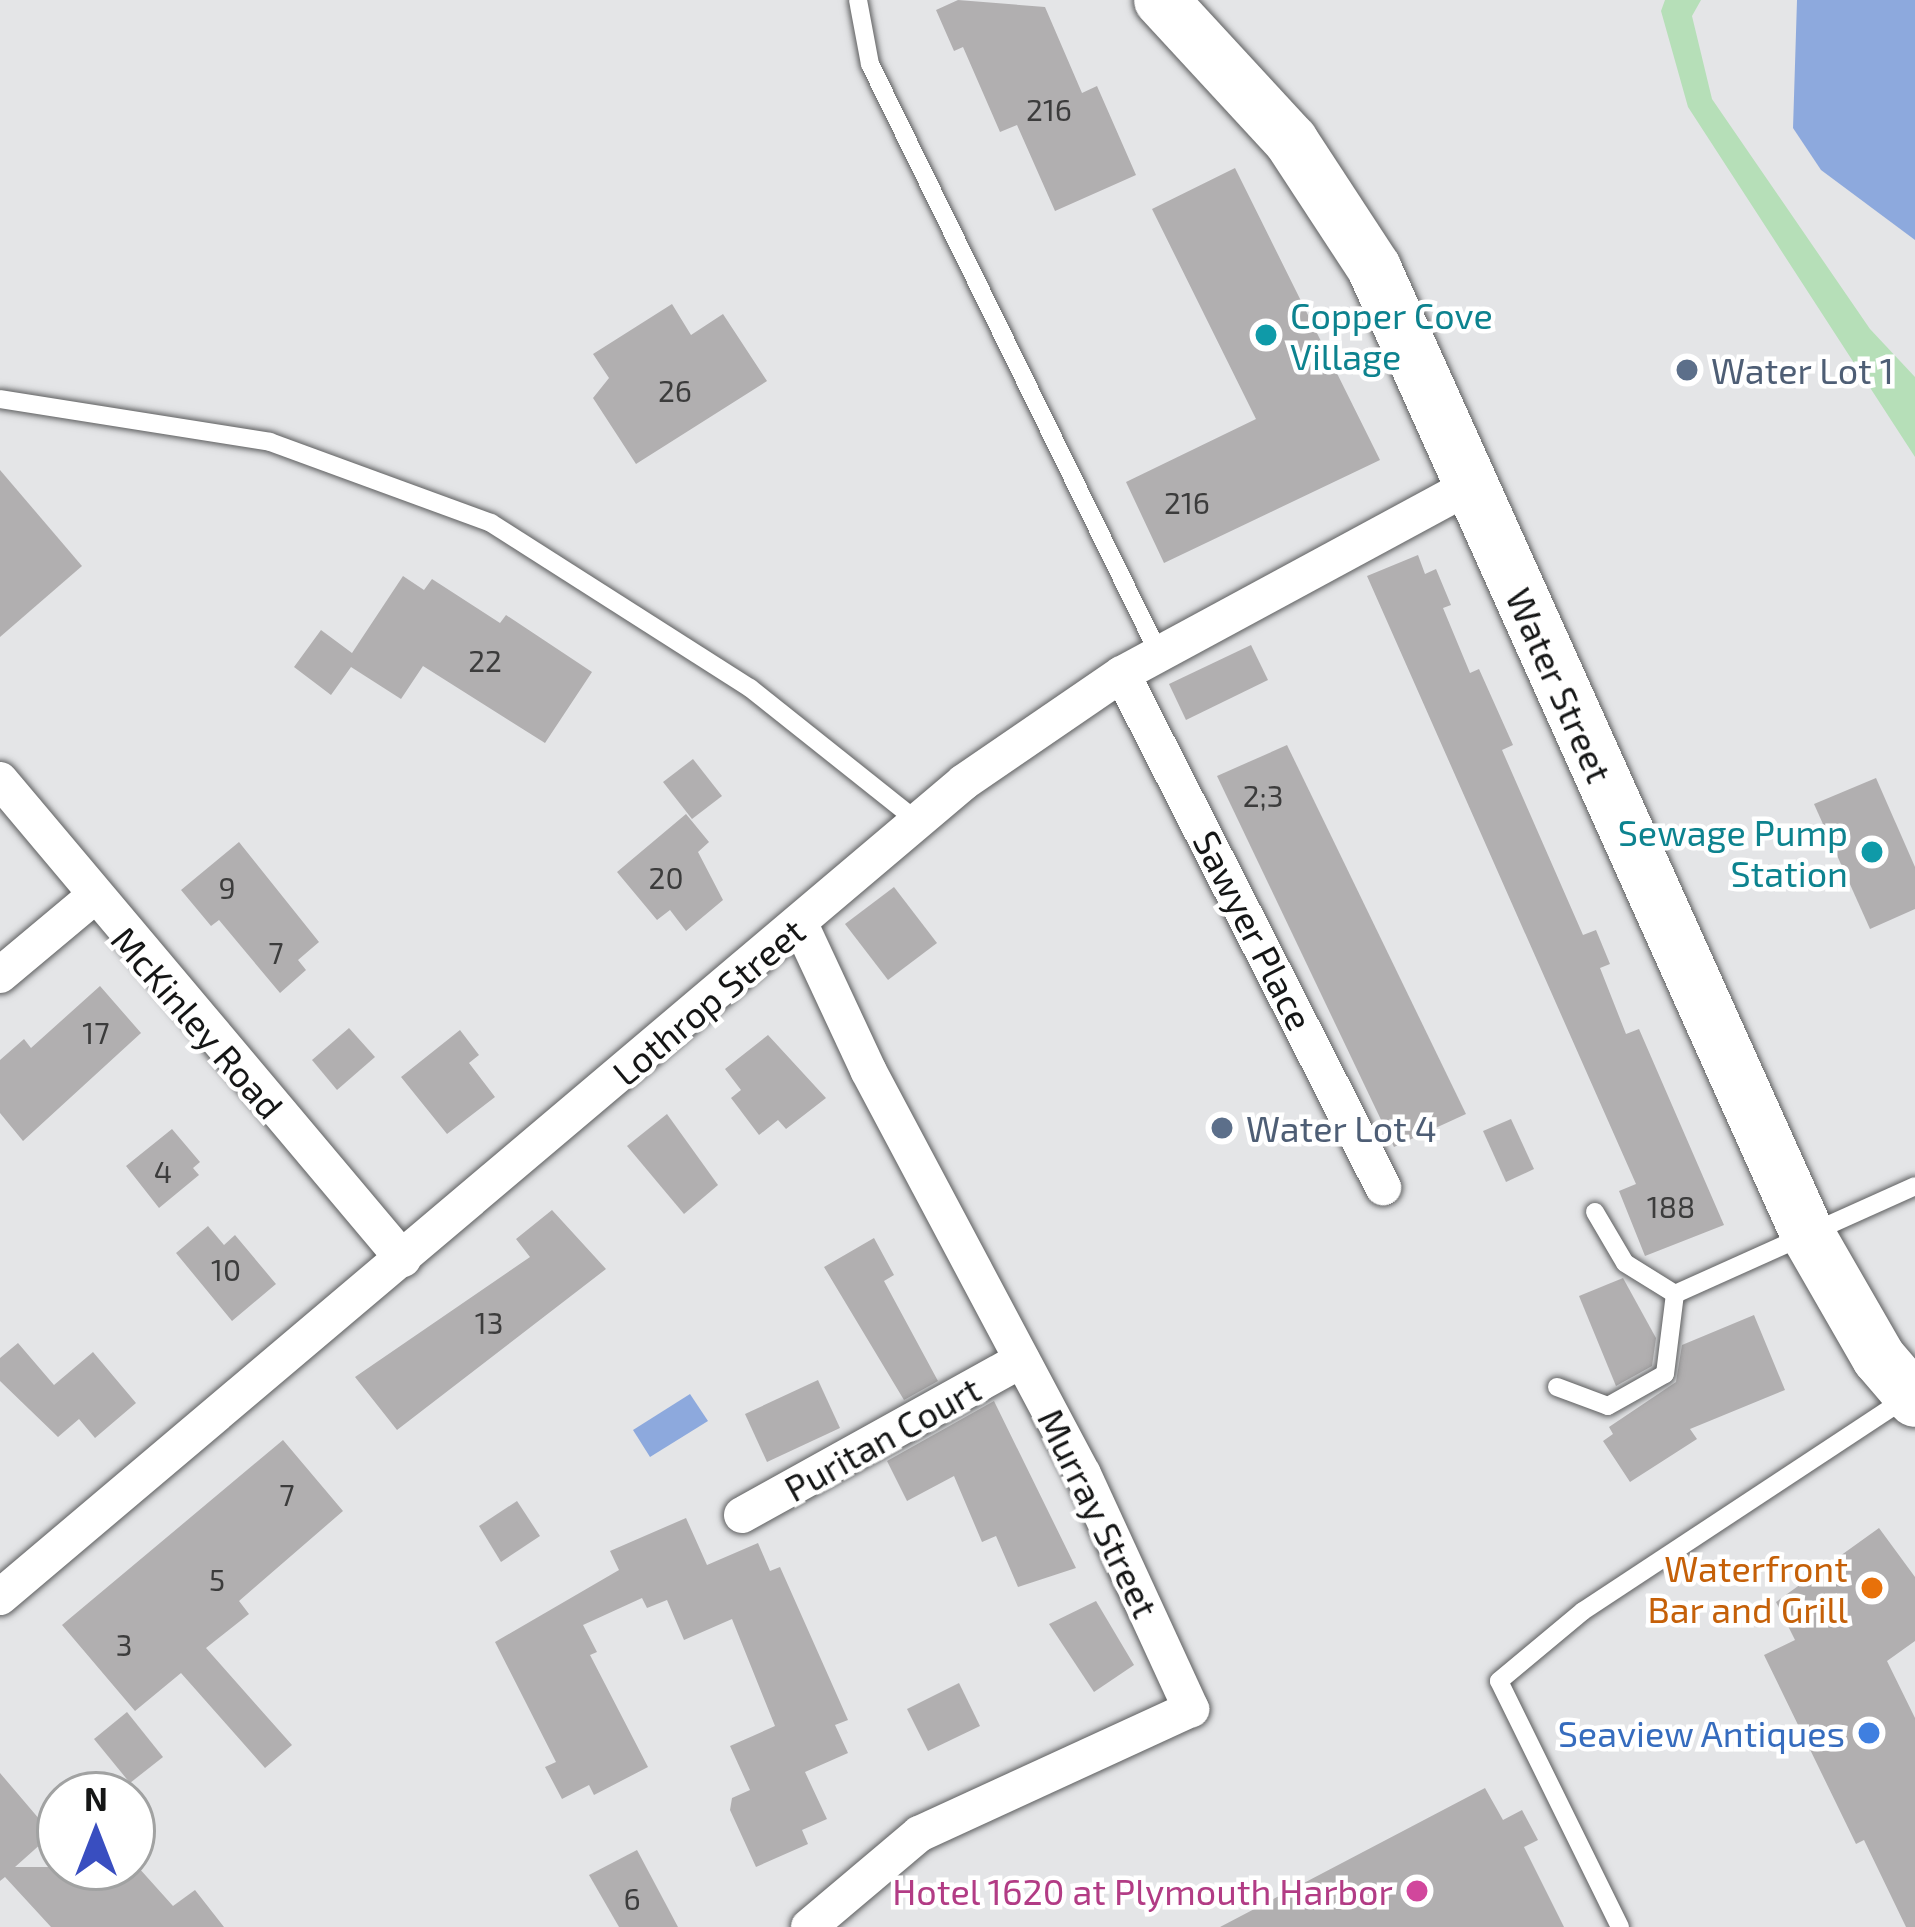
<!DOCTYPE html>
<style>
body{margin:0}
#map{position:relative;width:1915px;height:1927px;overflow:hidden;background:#e4e5e7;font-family:"Exo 2",sans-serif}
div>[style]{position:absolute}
.green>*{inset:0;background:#b6dfb8}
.water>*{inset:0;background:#8da9dd}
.building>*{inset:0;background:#b1afb0}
.roads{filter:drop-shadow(0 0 3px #5d5e5f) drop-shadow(0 0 3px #5d5e5f)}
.lane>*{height:18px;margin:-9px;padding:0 9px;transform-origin:9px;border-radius:9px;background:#fff}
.street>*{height:36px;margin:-18px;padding:0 18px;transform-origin:18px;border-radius:18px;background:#fff}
.secondary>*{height:54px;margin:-27px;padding:0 27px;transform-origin:27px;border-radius:27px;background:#fff}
.dots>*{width:33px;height:33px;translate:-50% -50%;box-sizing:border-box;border:6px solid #fff;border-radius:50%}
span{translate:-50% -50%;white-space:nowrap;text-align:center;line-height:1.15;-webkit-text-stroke:9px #fff;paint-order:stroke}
.number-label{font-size:30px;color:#3c3c3c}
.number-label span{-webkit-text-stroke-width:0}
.culture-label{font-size:36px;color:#0d838f}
.left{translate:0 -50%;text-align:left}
.right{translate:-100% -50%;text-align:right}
.service-label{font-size:36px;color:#4e5e75}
.street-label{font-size:36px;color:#151616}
.food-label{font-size:36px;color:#c56008}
.shop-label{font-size:36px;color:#366cbe}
.hotel-label{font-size:36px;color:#b23c85}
.north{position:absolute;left:36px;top:1771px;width:120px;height:120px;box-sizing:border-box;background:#fff;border:3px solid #a1a2a2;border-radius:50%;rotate:0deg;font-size:33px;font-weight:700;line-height:48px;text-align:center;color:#151616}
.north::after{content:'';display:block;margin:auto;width:42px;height:54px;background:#394ec0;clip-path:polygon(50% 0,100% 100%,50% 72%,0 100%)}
</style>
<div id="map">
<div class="green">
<i style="clip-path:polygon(1665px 0,1701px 0,1692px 16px,1712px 99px,1870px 329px,1915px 377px,1915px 457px,1688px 107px,1661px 11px)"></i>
</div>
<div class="water">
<i style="clip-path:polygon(1797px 0,1915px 0,1915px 240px,1821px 170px,1793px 128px)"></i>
<i style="clip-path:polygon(690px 1394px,708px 1421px,650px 1457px,633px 1430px)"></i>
</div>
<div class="building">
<i style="clip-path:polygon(958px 0,1045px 7px,1082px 93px,1097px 86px,1136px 175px,1055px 211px,1017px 125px,1000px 132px,963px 47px,954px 51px,936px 10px)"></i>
<i style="clip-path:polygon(1235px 168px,1380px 460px,1164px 563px,1126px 482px,1256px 419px,1152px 209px)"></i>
<i style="clip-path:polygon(672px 304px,691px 335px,723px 314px,767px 381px,636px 464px,593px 398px,609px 378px,593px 354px)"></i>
<i style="clip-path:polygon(0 470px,82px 566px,0 637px)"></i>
<i style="clip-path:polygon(1418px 555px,1425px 574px,1436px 569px,1451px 605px,1443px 608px,1470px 673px,1479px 669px,1513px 745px,1502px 750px,1583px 935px,1596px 930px,1610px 964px,1600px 968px,1626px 1034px,1639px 1029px,1724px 1225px,1645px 1256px,1619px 1191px,1636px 1184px,1367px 576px)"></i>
<i style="clip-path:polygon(403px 576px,424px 590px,432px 579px,500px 623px,506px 615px,592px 672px,545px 743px,423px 666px,401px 699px,351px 667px,331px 695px,294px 667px,321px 630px,352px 653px)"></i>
<i style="clip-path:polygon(1251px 645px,1268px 680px,1186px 720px,1169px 684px)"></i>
<i style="clip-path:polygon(1287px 745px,1466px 1114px,1394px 1147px,1217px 776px)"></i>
<i style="clip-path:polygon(693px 759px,722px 796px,692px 819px,663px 782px)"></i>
<i style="clip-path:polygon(1876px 778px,1915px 867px,1915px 909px,1870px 929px,1814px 804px)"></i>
<i style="clip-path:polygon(686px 814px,709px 842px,698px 852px,723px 900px,686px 931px,670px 910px,657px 920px,617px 872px)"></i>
<i style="clip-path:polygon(239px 842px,319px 942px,298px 960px,306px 970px,280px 993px,219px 920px,211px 926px,181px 890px)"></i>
<i style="clip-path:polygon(894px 887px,937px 943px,888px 980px,845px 924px)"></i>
<i style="clip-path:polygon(100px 986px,141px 1033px,23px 1141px,0 1113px,0 1060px,24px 1039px,31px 1048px)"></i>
<i style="clip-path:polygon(349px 1028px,375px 1057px,337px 1090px,312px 1060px)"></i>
<i style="clip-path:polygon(460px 1030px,479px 1055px,469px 1063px,495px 1097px,447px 1134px,401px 1077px)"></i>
<i style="clip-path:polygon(768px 1035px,826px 1098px,786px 1129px,778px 1120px,759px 1135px,731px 1098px,741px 1090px,725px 1069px)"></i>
<i style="clip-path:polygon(667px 1114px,718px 1185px,684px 1214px,627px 1146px)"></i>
<i style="clip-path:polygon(1511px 1119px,1534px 1169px,1506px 1182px,1483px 1131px)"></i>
<i style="clip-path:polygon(172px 1129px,200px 1162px,193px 1168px,199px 1175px,159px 1208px,126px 1166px)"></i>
<i style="clip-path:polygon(552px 1210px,606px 1269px,397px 1430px,355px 1377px,530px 1257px,516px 1239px)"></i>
<i style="clip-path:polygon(208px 1226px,224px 1245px,235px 1235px,276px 1284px,232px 1321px,176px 1253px)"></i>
<i style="clip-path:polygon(874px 1238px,894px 1275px,884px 1281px,938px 1381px,904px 1400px,824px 1267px)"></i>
<i style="clip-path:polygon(1623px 1278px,1656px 1338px,1652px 1366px,1616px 1386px,1579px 1296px)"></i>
<i style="clip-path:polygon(1754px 1315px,1785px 1390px,1690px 1429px,1697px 1439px,1630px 1482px,1603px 1441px,1613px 1434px,1609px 1427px,1676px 1382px,1682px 1345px)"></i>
<i style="clip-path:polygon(18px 1343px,54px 1385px,93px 1352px,136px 1403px,95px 1438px,79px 1419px,58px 1437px,0 1381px,0 1358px)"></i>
<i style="clip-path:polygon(818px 1380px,840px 1428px,767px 1462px,745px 1414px)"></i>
<i style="clip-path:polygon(994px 1401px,1076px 1568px,1018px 1587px,996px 1536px,982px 1542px,954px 1476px,907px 1501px,887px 1461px)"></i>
<i style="clip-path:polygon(283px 1440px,343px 1511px,239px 1601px,249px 1614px,206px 1648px,292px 1745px,265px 1768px,181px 1673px,135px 1711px,62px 1625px)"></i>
<i style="clip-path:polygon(517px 1501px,540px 1536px,501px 1562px,479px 1526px)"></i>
<i style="clip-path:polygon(686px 1518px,707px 1565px,758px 1543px,770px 1571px,780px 1567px,848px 1720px,835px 1725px,848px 1753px,805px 1772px,827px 1819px,802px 1830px,808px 1844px,756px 1867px,730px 1810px,732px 1798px,750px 1790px,730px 1746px,775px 1726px,732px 1619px,684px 1640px,667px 1600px,647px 1608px,642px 1598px,583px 1625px,597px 1652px,590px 1655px,648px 1767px,594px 1795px,589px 1785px,562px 1799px,545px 1767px,556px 1762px,495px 1642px,619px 1570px,610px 1551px)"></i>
<i style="clip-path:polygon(1879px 1528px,1915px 1577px,1915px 1641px,1887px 1661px,1915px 1718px,1915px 1927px,1906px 1927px,1864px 1840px,1856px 1844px,1764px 1655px,1795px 1640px,1776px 1602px)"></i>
<i style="clip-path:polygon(1096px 1601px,1134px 1665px,1094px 1692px,1049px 1624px)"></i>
<i style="clip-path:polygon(959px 1683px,980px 1726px,928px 1751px,907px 1709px)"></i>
<i style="clip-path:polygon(127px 1712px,163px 1757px,130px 1783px,94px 1739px)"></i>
<i style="clip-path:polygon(0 1773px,52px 1834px,15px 1867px,138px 1867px,173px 1906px,195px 1890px,224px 1927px,51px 1927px,5px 1877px,0 1881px)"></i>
<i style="clip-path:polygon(1485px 1788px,1503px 1820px,1522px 1810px,1538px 1840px,1524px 1847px,1564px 1927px,1220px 1927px)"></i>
<i style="clip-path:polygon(637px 1850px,678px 1927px,619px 1927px,589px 1875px)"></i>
</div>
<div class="roads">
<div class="lane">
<i style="left:858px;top:0;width:65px;rotate:79.4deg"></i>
<i style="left:870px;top:64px;width:657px;rotate:63.9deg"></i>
<i style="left:0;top:399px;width:273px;rotate:9deg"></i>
<i style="left:270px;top:442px;width:235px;rotate:20.1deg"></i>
<i style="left:491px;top:523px;width:307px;rotate:32.5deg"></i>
<i style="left:750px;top:688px;width:213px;rotate:38.5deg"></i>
<i style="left:1595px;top:1212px;width:59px;rotate:59.5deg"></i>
<i style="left:1625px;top:1263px;width:59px;rotate:31.8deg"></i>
<i style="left:1557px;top:1387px;width:54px;rotate:20.4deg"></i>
<i style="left:1608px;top:1406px;width:65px;rotate:-29.3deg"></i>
<i style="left:1665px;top:1374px;width:81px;rotate:-82.9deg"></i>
<i style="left:1675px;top:1294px;width:263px;rotate:-24.2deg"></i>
<i style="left:1620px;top:1927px;width:274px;rotate:-116.2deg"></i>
<i style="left:1499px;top:1681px;width:109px;rotate:-39.8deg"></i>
<i style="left:1583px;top:1611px;width:388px;rotate:-33.4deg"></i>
</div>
<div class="street">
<i style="left:1122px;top:674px;width:576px;rotate:63.03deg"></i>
<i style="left:0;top:780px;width:626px;rotate:49.92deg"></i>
<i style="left:800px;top:924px;width:161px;rotate:65deg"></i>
<i style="left:868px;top:1070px;width:458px;rotate:62deg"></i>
<i style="left:1083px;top:1474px;width:259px;rotate:65.3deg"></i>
<i style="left:1191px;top:1709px;width:299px;rotate:155.3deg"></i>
<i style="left:919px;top:1834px;width:144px;rotate:139.8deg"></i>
<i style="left:0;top:975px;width:120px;rotate:-39.9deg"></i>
<i style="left:742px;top:1515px;width:320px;rotate:-29deg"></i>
<i style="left:0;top:1597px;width:1262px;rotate:-40.21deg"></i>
<i style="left:964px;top:782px;width:191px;rotate:-34.4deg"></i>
<i style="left:1122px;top:674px;width:397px;rotate:-28.4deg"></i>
</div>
<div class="secondary">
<i style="left:1161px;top:0;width:192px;rotate:47.3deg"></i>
<i style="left:1291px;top:141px;width:152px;rotate:56.8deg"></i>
<i style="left:1374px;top:268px;width:1058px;rotate:65.83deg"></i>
<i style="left:1807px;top:1233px;width:144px;rotate:60.1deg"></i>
<i style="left:1879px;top:1358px;width:55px;rotate:49.4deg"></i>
</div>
</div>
<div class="dots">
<i style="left:1266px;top:335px;background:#0f9aa8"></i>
<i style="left:1687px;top:370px;background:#5c6f8a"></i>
<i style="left:1872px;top:852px;background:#0f9aa8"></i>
<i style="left:1222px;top:1128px;background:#5c6f8a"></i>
<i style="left:1872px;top:1588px;background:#e8710a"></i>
<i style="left:1869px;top:1733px;background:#3f7fe0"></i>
<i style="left:1417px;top:1891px;background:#d1479c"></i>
</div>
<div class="number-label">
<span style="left:1049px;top:109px">216</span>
<span style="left:675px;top:390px">26</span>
<span style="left:1187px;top:502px">216</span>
<span style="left:485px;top:660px">22</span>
<span style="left:1263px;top:795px">2;3</span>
<span style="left:666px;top:877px">20</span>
<span style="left:227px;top:887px">9</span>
<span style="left:276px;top:952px">7</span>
<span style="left:96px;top:1032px">17</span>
<span style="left:163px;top:1171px">4</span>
<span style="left:1671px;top:1206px">188</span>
<span style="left:226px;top:1269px">10</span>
<span style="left:489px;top:1322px">13</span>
<span style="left:287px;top:1494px">7</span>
<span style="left:217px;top:1579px">5</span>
<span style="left:124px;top:1644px">3</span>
<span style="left:632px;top:1898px">6</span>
</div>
<div class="culture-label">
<span class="left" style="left:1290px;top:335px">Copper Cove<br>Village</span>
<span class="right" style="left:1848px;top:852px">Sewage Pump<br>Station</span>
</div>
<div class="service-label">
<span class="left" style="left:1711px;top:370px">Water Lot 1</span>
<span class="left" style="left:1246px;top:1128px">Water Lot 4</span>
</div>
<div class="street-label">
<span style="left:1560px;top:685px;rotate:66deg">Water Street</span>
<span style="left:1254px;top:930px;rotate:63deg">Sawyer Place</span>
<span style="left:708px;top:1001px;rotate:-40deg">Lothrop Street</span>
<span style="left:198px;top:1022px;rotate:49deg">McKinley Road</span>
<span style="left:882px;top:1438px;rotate:-29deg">Puritan Court</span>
<span style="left:1099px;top:1513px;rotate:64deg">Murray Street</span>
</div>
<div class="food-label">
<span class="right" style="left:1848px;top:1588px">Waterfront<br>Bar and Grill</span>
</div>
<div class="shop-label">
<span class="right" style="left:1845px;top:1733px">Seaview Antiques</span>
</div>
<div class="hotel-label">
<span class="right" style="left:1393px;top:1891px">Hotel 1620 at Plymouth Harbor</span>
</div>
<div class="north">N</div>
</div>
